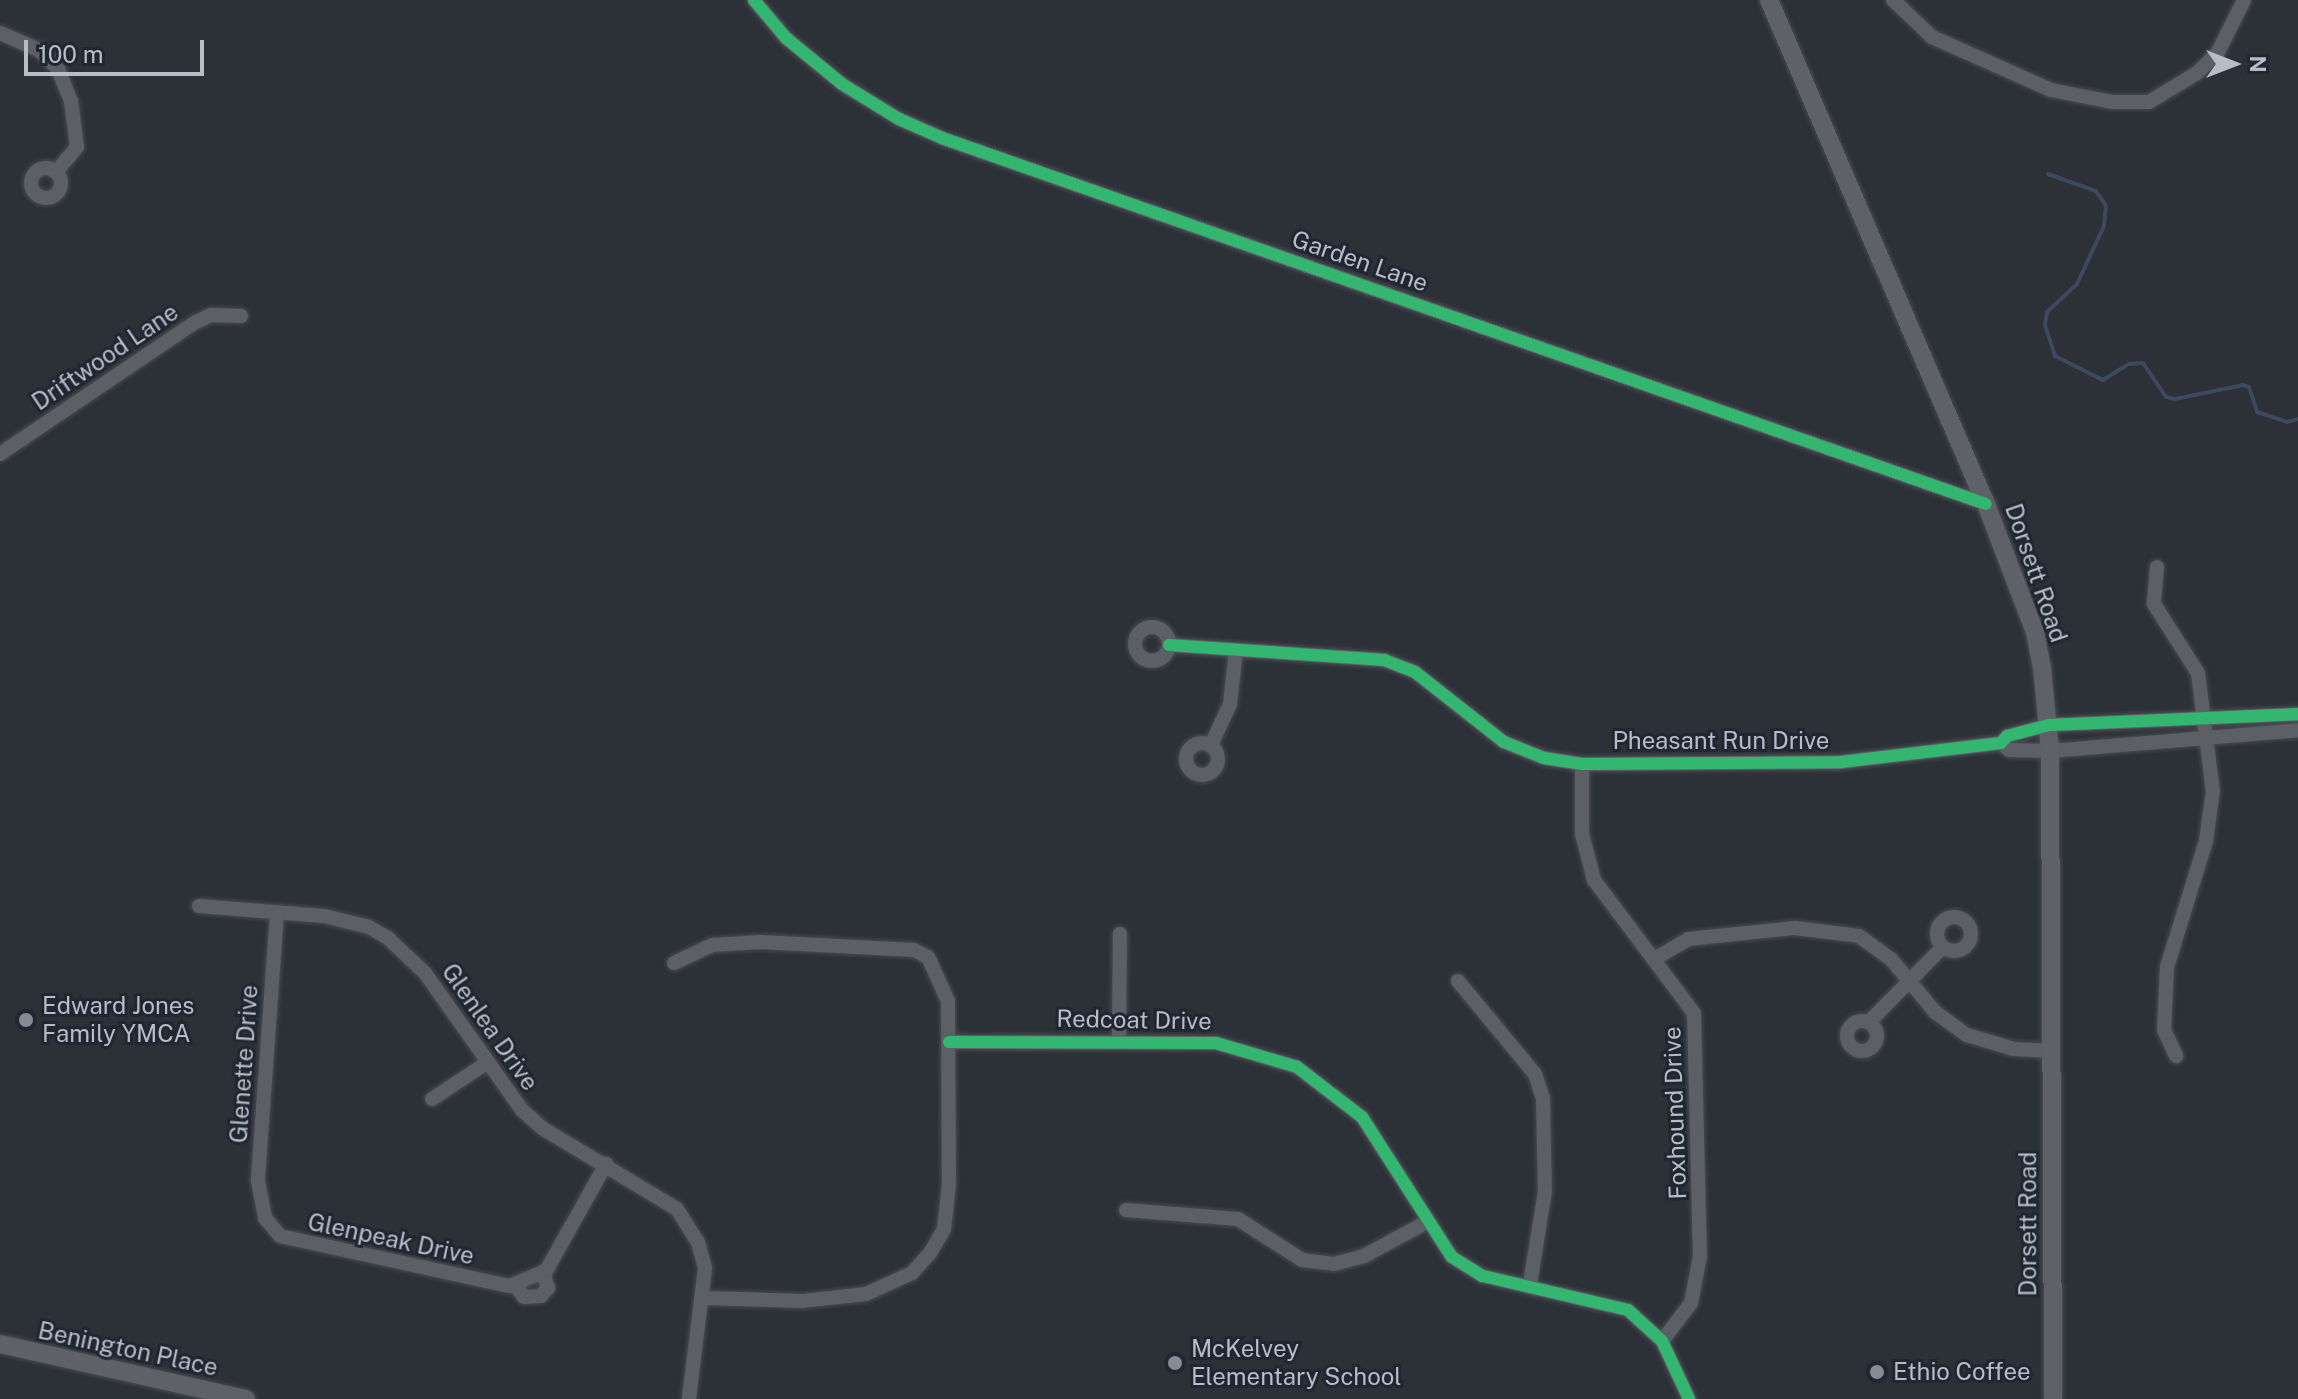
<!DOCTYPE html>
<style>
body{margin:0}
#map{position:relative;width:2298px;height:1399px;overflow:hidden;background:#2c3037;font-family:"Public Sans",sans-serif}
div>[style]{position:absolute}
.stream>*{height:4px;margin:-2px;padding:0 2px;transform-origin:2px;border-radius:2px;background:#3d495f}
.roads{filter:drop-shadow(0 0 2px #484b50) drop-shadow(0 0 2px #484b50)}
.minor>*{height:14px;margin:-7px;padding:0 7px;transform-origin:7px;border-radius:7px;background:#5c5f66}
.minor>.ring{margin:-7px;padding:0;box-sizing:content-box;background:none;border:14px solid #5c5f66;border-radius:50%}
.major>*{height:18px;margin:-9px;padding:0 9px;transform-origin:9px;border-radius:9px;background:#5e6167}
.cycleway>*{height:12px;margin:-6px;padding:0 6px;transform-origin:6px;border-radius:6px;background:#33b770}
.dots>*{width:22px;height:22px;translate:-50% -50%;box-sizing:border-box;border:4px solid #202632;border-radius:50%}
span{translate:-50% -50%;white-space:nowrap;text-align:center;line-height:1.15;-webkit-text-stroke:6px #202632;paint-order:stroke}
.street-label{font-size:24px;color:#b7bcc7}
.poi-label{font-size:24px;color:#b7bcc7}
.left{translate:0 -50%;text-align:left}
.north{position:absolute;left:2194px;top:24px;width:80px;height:80px;-webkit-text-stroke:6px #202632;paint-order:stroke;rotate:90deg;font-size:22px;font-weight:700;line-height:32px;text-align:center;color:#b7bcc7}
.north::after{content:'';display:block;margin:auto;width:28px;height:36px;background:#b7bcc7;clip-path:polygon(50% 0,100% 100%,50% 72%,0 100%)}
.scale{position:absolute;left:24px;top:40px;width:180px;height:36px;box-sizing:border-box;border:4px solid #b7bcc7;border-top:0;padding-left:10px;font-size:24px;line-height:28px;white-space:nowrap;color:#b7bcc7;-webkit-text-stroke:6px #202632;paint-order:stroke}
</style>
<div id="map">
<div class="stream">
<i style="left:2048px;top:174px;width:51px;rotate:19.5deg"></i>
<i style="left:2096px;top:191px;width:18px;rotate:56deg"></i>
<i style="left:2106px;top:206px;width:20px;rotate:96deg"></i>
<i style="left:2104px;top:226px;width:64px;rotate:115deg"></i>
<i style="left:2077px;top:284px;width:41px;rotate:137deg"></i>
<i style="left:2047px;top:312px;width:13px;rotate:99deg"></i>
<i style="left:2045px;top:325px;width:33px;rotate:72deg"></i>
<i style="left:2055px;top:356px;width:54px;rotate:26.6deg"></i>
<i style="left:2103px;top:380px;width:31px;rotate:-32deg"></i>
<i style="left:2129px;top:364px;width:14px;rotate:-4deg"></i>
<i style="left:2143px;top:363px;width:41px;rotate:55.9deg"></i>
<i style="left:2166px;top:397px;width:9px;rotate:13deg"></i>
<i style="left:2175px;top:399px;width:69px;rotate:-11.6deg"></i>
<i style="left:2243px;top:385px;width:6px;rotate:18deg"></i>
<i style="left:2249px;top:387px;width:26px;rotate:72deg"></i>
<i style="left:2257px;top:412px;width:32px;rotate:18deg"></i>
<i style="left:2287px;top:422px;width:11px;rotate:-15deg"></i>
</div>
<div class="roads">
<div class="minor">
<i style="left:754px;top:0;width:50px;rotate:49.9deg"></i>
<i style="left:786px;top:38px;width:72px;rotate:39.4deg"></i>
<i style="left:842px;top:84px;width:67px;rotate:31.6deg"></i>
<i style="left:899px;top:119px;width:47px;rotate:23.8deg"></i>
<i style="left:942px;top:138px;width:1106px;rotate:19.32deg"></i>
<i style="left:1893px;top:0;width:54px;rotate:43.5deg"></i>
<i style="left:1932px;top:37px;width:130px;rotate:24deg"></i>
<i style="left:2051px;top:90px;width:62px;rotate:11.1deg"></i>
<i style="left:2112px;top:102px;width:37px"></i>
<i style="left:2149px;top:102px;width:56px;rotate:-31.1deg"></i>
<i style="left:2197px;top:73px;width:28px;rotate:-44deg"></i>
<i style="left:2217px;top:54px;width:60px;rotate:-63.4deg"></i>
<i style="left:0;top:33px;width:43px;rotate:23.6deg"></i>
<i style="left:39px;top:50px;width:27px;rotate:45deg"></i>
<i style="left:58px;top:69px;width:35px;rotate:68deg"></i>
<i style="left:71px;top:101px;width:46px;rotate:82.6deg"></i>
<i style="left:77px;top:147px;width:33px;rotate:130deg"></i>
<i class="ring" style="left:31px;top:168px;width:16px;height:16px"></i>
<i style="left:0;top:454px;width:236px;rotate:-34deg"></i>
<i style="left:196px;top:322px;width:17px;rotate:-25deg"></i>
<i style="left:211px;top:315px;width:30px;rotate:2deg"></i>
<i style="left:2157px;top:567px;width:37px;rotate:95deg"></i>
<i style="left:2154px;top:604px;width:82px;rotate:57.5deg"></i>
<i style="left:2198px;top:673px;width:119px;rotate:82.8deg"></i>
<i style="left:2213px;top:791px;width:50px;rotate:98deg"></i>
<i style="left:2206px;top:841px;width:132px;rotate:107.2deg"></i>
<i style="left:2167px;top:967px;width:63px;rotate:92.7deg"></i>
<i style="left:2164px;top:1030px;width:29px;rotate:65deg"></i>
<i class="ring" style="left:1135px;top:627px;width:20px;height:20px"></i>
<i style="left:1169px;top:645px;width:216px;rotate:4deg"></i>
<i style="left:1384px;top:660px;width:33px;rotate:21deg"></i>
<i style="left:1415px;top:672px;width:113px;rotate:38.2deg"></i>
<i style="left:1504px;top:742px;width:43px;rotate:21.8deg"></i>
<i style="left:1544px;top:758px;width:38px;rotate:9deg"></i>
<i style="left:1582px;top:764px;width:259px;rotate:-0.4deg"></i>
<i style="left:1841px;top:762px;width:161px;rotate:-6.8deg"></i>
<i style="left:2001px;top:743px;width:9px;rotate:-49deg"></i>
<i style="left:2007px;top:736px;width:43px;rotate:-14.7deg"></i>
<i style="left:2049px;top:725px;width:249px;rotate:-2.5deg"></i>
<i class="ring" style="left:1186px;top:743px;width:18px;height:18px"></i>
<i style="left:2001px;top:743px;width:11px;rotate:41deg"></i>
<i style="left:2009px;top:750px;width:41px;rotate:1.4deg"></i>
<i style="left:2050px;top:751px;width:249px;rotate:-4.8deg"></i>
<i style="left:1211px;top:745px;width:45px;rotate:-65.1deg"></i>
<i style="left:1230px;top:704px;width:54px;rotate:-83.7deg"></i>
<i style="left:1582px;top:764px;width:70px;rotate:90deg"></i>
<i style="left:1582px;top:834px;width:48px;rotate:75.4deg"></i>
<i style="left:1594px;top:880px;width:166px;rotate:53.1deg"></i>
<i style="left:1694px;top:1013px;width:243px;rotate:88.6deg"></i>
<i style="left:1700px;top:1256px;width:48px;rotate:100.8deg"></i>
<i style="left:1691px;top:1303px;width:48px;rotate:127.3deg"></i>
<i style="left:199px;top:906px;width:125px;rotate:4.6deg"></i>
<i style="left:324px;top:916px;width:46px;rotate:13.7deg"></i>
<i style="left:369px;top:927px;width:22px;rotate:30deg"></i>
<i style="left:388px;top:938px;width:51px;rotate:43.4deg"></i>
<i style="left:425px;top:973px;width:168px;rotate:54.7deg"></i>
<i style="left:522px;top:1110px;width:27px;rotate:42deg"></i>
<i style="left:542px;top:1128px;width:157px;rotate:31deg"></i>
<i style="left:677px;top:1209px;width:39px;rotate:58deg"></i>
<i style="left:698px;top:1242px;width:27px;rotate:75deg"></i>
<i style="left:705px;top:1268px;width:132px;rotate:97deg"></i>
<i style="left:277px;top:913px;width:269px;rotate:94.1deg"></i>
<i style="left:258px;top:1181px;width:38px;rotate:79deg"></i>
<i style="left:265px;top:1218px;width:23px;rotate:50deg"></i>
<i style="left:280px;top:1236px;width:235px;rotate:12.3deg"></i>
<i style="left:510px;top:1286px;width:39px;rotate:-23deg"></i>
<i style="left:546px;top:1271px;width:123px;rotate:-60.7deg"></i>
<i class="ring" style="left:1937px;top:917px;width:20px;height:20px"></i>
<i style="left:1654px;top:959px;width:39px;rotate:-30deg"></i>
<i style="left:1688px;top:939px;width:108px;rotate:-5.9deg"></i>
<i style="left:1795px;top:928px;width:64px;rotate:7.1deg"></i>
<i style="left:1859px;top:936px;width:39px;rotate:36deg"></i>
<i style="left:1891px;top:959px;width:69px;rotate:50.3deg"></i>
<i style="left:1935px;top:1012px;width:39px;rotate:36deg"></i>
<i style="left:1967px;top:1035px;width:49px;rotate:16.6deg"></i>
<i style="left:2014px;top:1049px;width:38px;rotate:3deg"></i>
<i style="left:674px;top:963px;width:42px;rotate:-25.3deg"></i>
<i style="left:712px;top:945px;width:49px;rotate:-3.5deg"></i>
<i style="left:761px;top:942px;width:153px;rotate:3deg"></i>
<i style="left:914px;top:950px;width:16px;rotate:27deg"></i>
<i style="left:928px;top:957px;width:48px;rotate:65.6deg"></i>
<i style="left:948px;top:1001px;width:183px;rotate:89.7deg"></i>
<i style="left:949px;top:1184px;width:45px;rotate:96.3deg"></i>
<i style="left:944px;top:1229px;width:28px;rotate:120deg"></i>
<i style="left:930px;top:1253px;width:27px;rotate:132deg"></i>
<i style="left:912px;top:1273px;width:51px;rotate:155.5deg"></i>
<i style="left:866px;top:1294px;width:63px;rotate:173.7deg"></i>
<i style="left:803px;top:1301px;width:98px;rotate:-178.2deg"></i>
<i style="left:1458px;top:981px;width:121px;rotate:50.4deg"></i>
<i style="left:1535px;top:1074px;width:26px;rotate:72deg"></i>
<i style="left:1543px;top:1099px;width:92px;rotate:88.8deg"></i>
<i style="left:1545px;top:1191px;width:94px;rotate:99.2deg"></i>
<i class="ring" style="left:1847px;top:1021px;width:16px;height:16px"></i>
<i style="left:1869px;top:1022px;width:105px;rotate:-45.4deg"></i>
<i style="left:1119px;top:1039px;width:105px;rotate:-89.5deg"></i>
<i style="left:949px;top:1042px;width:267px;rotate:0.2deg"></i>
<i style="left:1216px;top:1043px;width:84px;rotate:16.5deg"></i>
<i style="left:1297px;top:1067px;width:82px;rotate:37.6deg"></i>
<i style="left:1362px;top:1117px;width:166px;rotate:57.3deg"></i>
<i style="left:1452px;top:1257px;width:36px;rotate:32deg"></i>
<i style="left:1483px;top:1276px;width:149px;rotate:13.2deg"></i>
<i style="left:1628px;top:1310px;width:46px;rotate:42.4deg"></i>
<i style="left:1662px;top:1341px;width:64px;rotate:65deg"></i>
<i style="left:432px;top:1099px;width:64px;rotate:-33.4deg"></i>
<i style="left:1126px;top:1210px;width:112px;rotate:4.6deg"></i>
<i style="left:1238px;top:1219px;width:76px;rotate:32.6deg"></i>
<i style="left:1302px;top:1260px;width:32px;rotate:7deg"></i>
<i style="left:1334px;top:1264px;width:31px;rotate:-15deg"></i>
<i style="left:1364px;top:1256px;width:69px;rotate:-28.4deg"></i>
<i style="left:515px;top:1285px;width:15px;rotate:53deg"></i>
<i style="left:524px;top:1297px;width:17px;rotate:-3deg"></i>
<i style="left:541px;top:1296px;width:11px;rotate:-49deg"></i>
<i style="left:548px;top:1288px;width:16px;rotate:-108deg"></i>
</div>
<div class="major">
<i style="left:1769px;top:0;width:549px;rotate:66.71deg"></i>
<i style="left:1986px;top:504px;width:137px;rotate:69.1deg"></i>
<i style="left:2035px;top:632px;width:36px;rotate:79deg"></i>
<i style="left:2042px;top:667px;width:84px;rotate:84.6deg"></i>
<i style="left:2050px;top:751px;width:648px;rotate:89.73deg"></i>
<i style="left:0;top:1344px;width:252px;rotate:12.6deg"></i>
</div>
</div>
<div class="cycleway">
<i style="left:754px;top:0;width:50px;rotate:49.9deg"></i>
<i style="left:786px;top:38px;width:72px;rotate:39.4deg"></i>
<i style="left:842px;top:84px;width:67px;rotate:31.6deg"></i>
<i style="left:899px;top:119px;width:47px;rotate:23.8deg"></i>
<i style="left:942px;top:138px;width:1106px;rotate:19.32deg"></i>
<i style="left:1169px;top:645px;width:216px;rotate:4deg"></i>
<i style="left:1384px;top:660px;width:33px;rotate:21deg"></i>
<i style="left:1415px;top:672px;width:113px;rotate:38.2deg"></i>
<i style="left:1504px;top:742px;width:43px;rotate:21.8deg"></i>
<i style="left:1544px;top:758px;width:38px;rotate:9deg"></i>
<i style="left:1582px;top:764px;width:259px;rotate:-0.4deg"></i>
<i style="left:1841px;top:762px;width:161px;rotate:-6.8deg"></i>
<i style="left:2001px;top:743px;width:9px;rotate:-49deg"></i>
<i style="left:2007px;top:736px;width:43px;rotate:-14.7deg"></i>
<i style="left:2049px;top:725px;width:249px;rotate:-2.5deg"></i>
<i style="left:949px;top:1042px;width:267px;rotate:0.2deg"></i>
<i style="left:1216px;top:1043px;width:84px;rotate:16.5deg"></i>
<i style="left:1297px;top:1067px;width:82px;rotate:37.6deg"></i>
<i style="left:1362px;top:1117px;width:166px;rotate:57.3deg"></i>
<i style="left:1452px;top:1257px;width:36px;rotate:32deg"></i>
<i style="left:1483px;top:1276px;width:149px;rotate:13.2deg"></i>
<i style="left:1628px;top:1310px;width:46px;rotate:42.4deg"></i>
<i style="left:1662px;top:1341px;width:64px;rotate:65deg"></i>
</div>
<div class="dots">
<i style="left:26px;top:1020px;background:#868b95"></i>
<i style="left:1175px;top:1363px;background:#868b95"></i>
<i style="left:1877px;top:1372px;background:#868b95"></i>
</div>
<div class="street-label">
<span style="left:1360px;top:261px;rotate:19deg">Garden Lane</span>
<span style="left:105px;top:357px;rotate:-34deg">Driftwood Lane</span>
<span style="left:2036px;top:573px;rotate:71deg">Dorsett Road</span>
<span style="left:1721px;top:741px">Pheasant Run Drive</span>
<span style="left:1134px;top:1020px;rotate:1deg">Redcoat Drive</span>
<span style="left:490px;top:1027px;rotate:55deg">Glenlea Drive</span>
<span style="left:244px;top:1064px;rotate:-86deg">Glenette Drive</span>
<span style="left:1675px;top:1113px;rotate:-92deg">Foxhound Drive</span>
<span style="left:2028px;top:1224px;rotate:-90deg">Dorsett Road</span>
<span style="left:391px;top:1239px;rotate:12deg">Glenpeak Drive</span>
<span style="left:128px;top:1349px;rotate:12deg">Benington Place</span>
</div>
<div class="poi-label">
<span class="left" style="left:42px;top:1020px">Edward Jones<br>Family YMCA</span>
<span class="left" style="left:1191px;top:1363px">McKelvey<br>Elementary School</span>
<span class="left" style="left:1893px;top:1372px">Ethio Coffee</span>
</div>
<div class="north">N</div>
<div class="scale">100 m</div>
</div>
